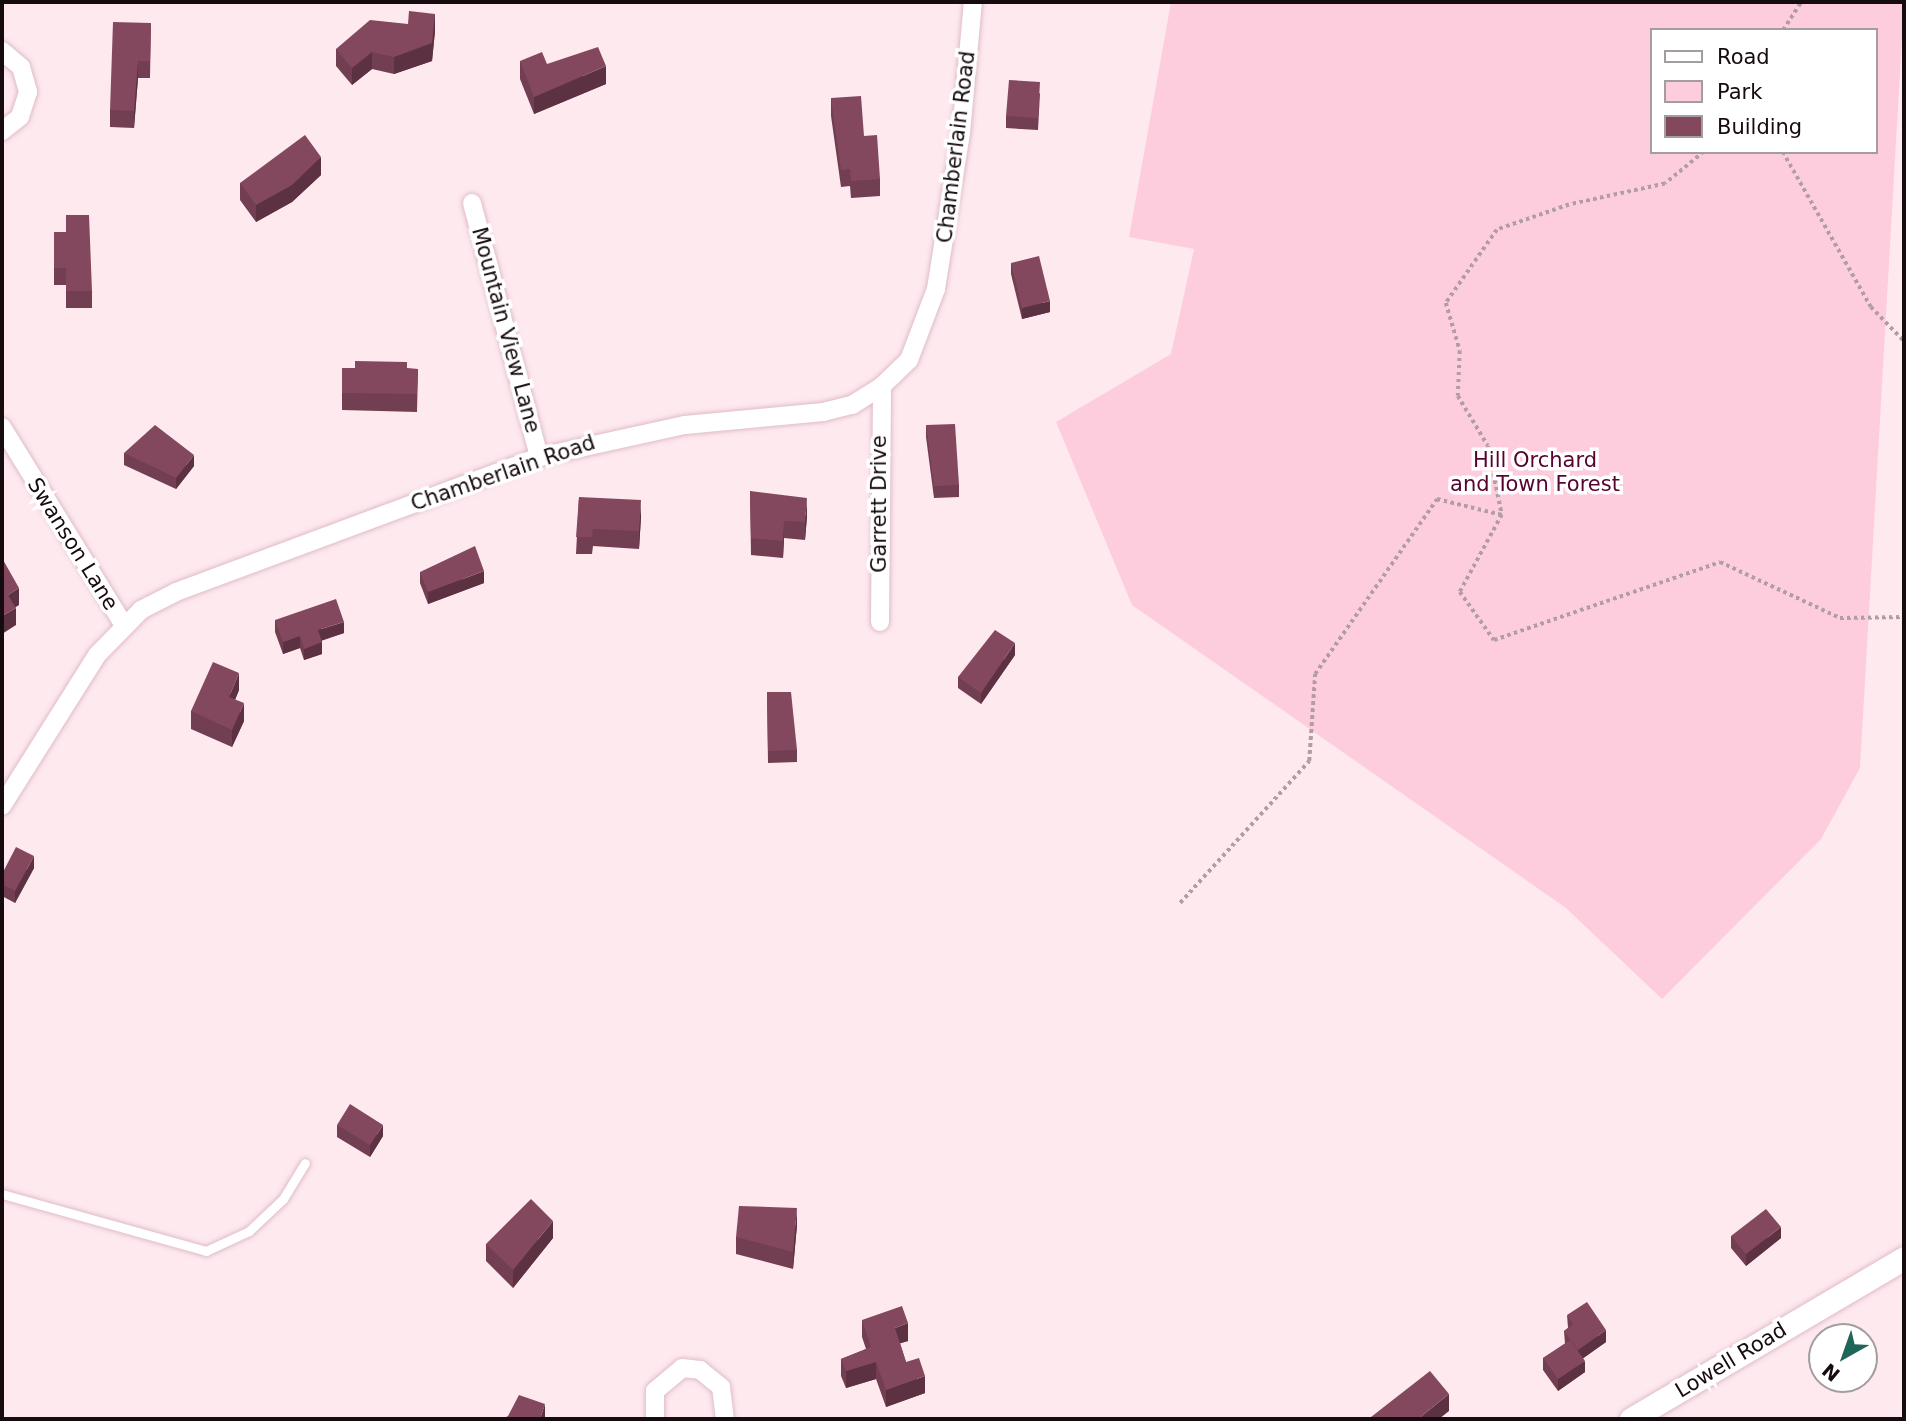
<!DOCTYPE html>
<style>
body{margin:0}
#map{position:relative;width:1906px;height:1421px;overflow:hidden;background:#fee9ef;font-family:"DejaVu Sans",sans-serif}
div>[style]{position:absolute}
.green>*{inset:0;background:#fecddd}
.path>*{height:3.5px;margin-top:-1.75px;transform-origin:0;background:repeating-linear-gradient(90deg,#b09ea4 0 3.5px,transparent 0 7px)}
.roads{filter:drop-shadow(0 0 2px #dfbcc8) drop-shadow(0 0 2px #dfbcc8)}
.service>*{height:9px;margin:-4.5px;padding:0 4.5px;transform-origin:4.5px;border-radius:4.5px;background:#fff}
.minor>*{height:18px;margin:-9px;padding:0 9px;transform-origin:9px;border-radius:9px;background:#fff}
.tertiary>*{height:23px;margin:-11.5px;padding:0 11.5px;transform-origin:11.5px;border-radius:11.5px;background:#fff}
.wall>*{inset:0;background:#723e51}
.shaded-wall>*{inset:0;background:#5c3242}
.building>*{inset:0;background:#84485e}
span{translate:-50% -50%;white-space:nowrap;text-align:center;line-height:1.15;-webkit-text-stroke:7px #fff;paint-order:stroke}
.street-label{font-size:21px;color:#160b0f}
.park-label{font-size:21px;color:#56042f}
.frame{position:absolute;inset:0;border:4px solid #160b0f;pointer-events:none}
.legend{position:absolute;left:1650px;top:28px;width:228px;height:126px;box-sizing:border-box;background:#fff;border:2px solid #a29d9f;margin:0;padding:9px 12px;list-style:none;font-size:21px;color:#160b0f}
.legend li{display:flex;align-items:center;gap:14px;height:35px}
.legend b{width:35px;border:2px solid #a29d9f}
.north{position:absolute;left:1808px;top:1323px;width:70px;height:70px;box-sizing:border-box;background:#fff;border:2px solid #a29d9f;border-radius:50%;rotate:220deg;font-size:19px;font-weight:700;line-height:28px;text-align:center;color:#160b0f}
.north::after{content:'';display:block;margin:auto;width:24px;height:32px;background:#206557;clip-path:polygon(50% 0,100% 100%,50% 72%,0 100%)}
</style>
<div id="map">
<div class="green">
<i style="clip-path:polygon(evenodd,1171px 2px,1904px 2px,1860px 768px,1821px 839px,1662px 999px,1566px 908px,1132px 605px,1056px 422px,1171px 354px,1194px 249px,1129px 237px,1171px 2px,1652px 30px,1876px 30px,1876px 152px,1652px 152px,1652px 30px)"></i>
</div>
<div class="path">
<i style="left:1783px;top:30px;width:33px;rotate:-57deg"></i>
<i style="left:1704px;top:152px;width:50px;rotate:140.6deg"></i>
<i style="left:1665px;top:184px;width:98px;rotate:167.7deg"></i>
<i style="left:1569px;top:205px;width:76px;rotate:160.9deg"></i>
<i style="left:1497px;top:230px;width:89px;rotate:124.9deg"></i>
<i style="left:1446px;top:303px;width:50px;rotate:73.7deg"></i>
<i style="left:1460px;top:351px;width:45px;rotate:92.5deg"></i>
<i style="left:1458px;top:396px;width:58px;rotate:59deg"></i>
<i style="left:1488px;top:446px;width:70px;rotate:78.5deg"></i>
<i style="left:1502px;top:515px;width:88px;rotate:118.6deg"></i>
<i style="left:1460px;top:592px;width:59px;rotate:54.7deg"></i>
<i style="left:1494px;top:640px;width:239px;rotate:-19deg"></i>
<i style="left:1720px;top:562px;width:132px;rotate:25deg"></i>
<i style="left:1840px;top:618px;width:64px;rotate:-0.9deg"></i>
<i style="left:1783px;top:152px;width:178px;rotate:60.4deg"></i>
<i style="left:1871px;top:307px;width:47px;rotate:45.9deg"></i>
<i style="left:1180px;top:903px;width:192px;rotate:-47.7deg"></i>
<i style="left:1309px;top:761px;width:87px;rotate:-86.1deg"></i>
<i style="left:1315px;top:674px;width:213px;rotate:-55.1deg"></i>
<i style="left:1437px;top:499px;width:67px;rotate:13.8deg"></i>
</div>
<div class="roads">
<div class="service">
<i style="left:2px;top:1194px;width:212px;rotate:15.6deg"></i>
<i style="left:206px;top:1251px;width:47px;rotate:-24.9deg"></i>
<i style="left:249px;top:1231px;width:47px;rotate:-43.3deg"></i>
<i style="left:283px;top:1199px;width:42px;rotate:-58.6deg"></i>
</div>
<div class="minor">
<i style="left:2px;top:51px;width:25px;rotate:40deg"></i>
<i style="left:21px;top:67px;width:26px;rotate:74deg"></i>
<i style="left:28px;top:92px;width:26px;rotate:108deg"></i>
<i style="left:20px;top:117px;width:23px;rotate:142deg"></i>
<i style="left:472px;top:203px;width:263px;rotate:75.2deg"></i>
<i style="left:2px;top:427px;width:233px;rotate:58.4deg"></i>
<i style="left:880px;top:622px;width:236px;rotate:-89.5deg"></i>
<i style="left:2px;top:806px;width:178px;rotate:-57.8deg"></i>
<i style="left:97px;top:655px;width:63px;rotate:-45.6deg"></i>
<i style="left:141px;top:610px;width:39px;rotate:-27deg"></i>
<i style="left:176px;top:592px;width:387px;rotate:-20.4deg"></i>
<i style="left:539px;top:457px;width:149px;rotate:-12.4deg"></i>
<i style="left:685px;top:425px;width:139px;rotate:-5.4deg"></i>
<i style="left:823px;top:412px;width:30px;rotate:-14deg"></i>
<i style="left:852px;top:405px;width:36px;rotate:-32deg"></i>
<i style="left:882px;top:386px;width:37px;rotate:-44deg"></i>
<i style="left:909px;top:360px;width:76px;rotate:-69.2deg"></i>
<i style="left:936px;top:289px;width:158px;rotate:-80.9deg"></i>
<i style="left:961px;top:133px;width:132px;rotate:-84.8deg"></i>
<i style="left:655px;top:1419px;width:28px;rotate:-90deg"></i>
<i style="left:655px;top:1391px;width:35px;rotate:-40deg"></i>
<i style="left:682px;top:1368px;width:18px;rotate:6deg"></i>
<i style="left:700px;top:1370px;width:27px;rotate:39deg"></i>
<i style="left:721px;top:1387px;width:32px;rotate:83deg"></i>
</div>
<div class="tertiary">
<i style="left:1631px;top:1419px;width:317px;rotate:-30.5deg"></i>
</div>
</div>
<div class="wall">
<i style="clip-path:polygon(151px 23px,150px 78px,138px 78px,134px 128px,110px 127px,110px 110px)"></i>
<i style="clip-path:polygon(435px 31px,432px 61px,394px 74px,372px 69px,352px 85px,336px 66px,336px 49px)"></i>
<i style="clip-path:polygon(520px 61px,547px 64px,606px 84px,534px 114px,520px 79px)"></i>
<i style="clip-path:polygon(1040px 93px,1038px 130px,1006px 128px,1006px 116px)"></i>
<i style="clip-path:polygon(831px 98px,864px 136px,880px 179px,880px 196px,851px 198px,850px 186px,841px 187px,831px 116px)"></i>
<i style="clip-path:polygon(321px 175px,292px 202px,256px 222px,240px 200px,240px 183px)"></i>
<i style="clip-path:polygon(54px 232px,92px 291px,92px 308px,66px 308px,66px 285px,54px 285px)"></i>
<i style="clip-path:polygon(1011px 263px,1050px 312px,1022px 319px,1011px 274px)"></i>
<i style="clip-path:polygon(342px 368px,418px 369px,417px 412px,342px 410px)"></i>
<i style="clip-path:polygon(926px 425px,959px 485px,959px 497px,934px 498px,926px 437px)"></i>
<i style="clip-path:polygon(124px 453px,194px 466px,176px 489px,124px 465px)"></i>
<i style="clip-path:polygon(750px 491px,807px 516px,805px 540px,784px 538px,783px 558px,751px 555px)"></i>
<i style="clip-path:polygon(579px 497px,641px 517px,639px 549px,593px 546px,592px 554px,576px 554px)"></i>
<i style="clip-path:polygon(420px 572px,484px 583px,428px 604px,420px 583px)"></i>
<i style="clip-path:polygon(275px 620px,344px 633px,322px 640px,322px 654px,304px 660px,300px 648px,283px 654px,275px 632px)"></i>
<i style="clip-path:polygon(1015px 655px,981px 704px,958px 688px,958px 677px)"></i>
<i style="clip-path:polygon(239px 690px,235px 700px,244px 721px,232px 747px,191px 729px,191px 711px)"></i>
<i style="clip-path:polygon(767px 692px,797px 750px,797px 762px,768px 763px)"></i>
<i style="clip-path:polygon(34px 868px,15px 903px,2px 896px,2px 874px)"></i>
<i style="clip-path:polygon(337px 1125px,383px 1136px,370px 1157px,337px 1137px)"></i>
<i style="clip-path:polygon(797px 1225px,793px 1269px,736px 1254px,736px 1237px)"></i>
<i style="clip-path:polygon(1731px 1236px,1781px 1238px,1746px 1266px,1731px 1248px)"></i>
<i style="clip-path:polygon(553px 1238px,513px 1288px,486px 1261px,486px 1244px)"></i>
<i style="clip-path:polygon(1567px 1315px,1606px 1342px,1583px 1358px,1585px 1372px,1558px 1391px,1543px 1370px,1543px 1358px,1565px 1344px,1564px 1331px,1568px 1328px)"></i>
<i style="clip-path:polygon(862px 1320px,908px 1341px,900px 1343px,906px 1362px,925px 1393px,886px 1407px,876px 1379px,846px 1388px,841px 1376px,841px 1359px,866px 1349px,862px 1337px)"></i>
</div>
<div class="shaded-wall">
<i style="clip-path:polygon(435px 14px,435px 31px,432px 61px,394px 74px,394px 57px)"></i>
<i style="clip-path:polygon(372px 52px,372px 69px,352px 85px,352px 68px)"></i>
<i style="clip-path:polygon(138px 61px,138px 78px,134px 128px,134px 111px)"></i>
<i style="clip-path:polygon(606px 66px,606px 84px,534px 114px,534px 97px)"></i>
<i style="clip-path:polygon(321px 157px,321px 175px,292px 202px,256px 222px,256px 205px)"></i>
<i style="clip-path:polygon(1050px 301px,1050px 312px,1022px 319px,1022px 308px)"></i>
<i style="clip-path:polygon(194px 455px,194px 466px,176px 489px,176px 478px)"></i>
<i style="clip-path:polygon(807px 498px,807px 516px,805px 540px,805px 522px)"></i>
<i style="clip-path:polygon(641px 500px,641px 517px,639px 549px,639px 531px)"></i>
<i style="clip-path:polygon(784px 521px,784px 538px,783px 558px,783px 541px)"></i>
<i style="clip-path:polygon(484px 571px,484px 583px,428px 604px,428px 592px)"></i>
<i style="clip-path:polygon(19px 588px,19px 605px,8px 612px,8px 595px)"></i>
<i style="clip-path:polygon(16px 608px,16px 625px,2px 634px,2px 616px)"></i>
<i style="clip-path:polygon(344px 622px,344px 633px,318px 642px,318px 630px)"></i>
<i style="clip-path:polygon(300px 636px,300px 648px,283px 654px,283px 642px)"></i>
<i style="clip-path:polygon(322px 642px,322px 654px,304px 660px,304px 649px)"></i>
<i style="clip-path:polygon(1015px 643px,1015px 655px,981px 704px,981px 693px)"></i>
<i style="clip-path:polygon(239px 673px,239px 690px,229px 714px,229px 697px)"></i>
<i style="clip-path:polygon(244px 703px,244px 721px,232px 747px,232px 730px)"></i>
<i style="clip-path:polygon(34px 856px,34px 868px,15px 903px,15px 891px)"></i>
<i style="clip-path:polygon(383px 1125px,383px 1136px,370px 1157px,370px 1145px)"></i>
<i style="clip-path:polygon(797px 1208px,797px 1225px,793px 1269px,793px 1252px)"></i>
<i style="clip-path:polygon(553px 1221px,553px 1238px,513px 1288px,513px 1270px)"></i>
<i style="clip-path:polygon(1781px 1227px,1781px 1238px,1746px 1266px,1746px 1254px)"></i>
<i style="clip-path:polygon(908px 1323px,908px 1341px,895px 1345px,895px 1328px)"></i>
<i style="clip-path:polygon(1606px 1330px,1606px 1342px,1578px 1362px,1578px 1350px)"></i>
<i style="clip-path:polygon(1585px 1361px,1585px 1372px,1558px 1391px,1558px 1379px)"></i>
<i style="clip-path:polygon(876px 1362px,876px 1379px,846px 1388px,846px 1371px)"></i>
<i style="clip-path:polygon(925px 1376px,925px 1393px,886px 1407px,886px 1390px)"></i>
<i style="clip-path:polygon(1449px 1394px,1449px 1411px,1439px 1419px,1418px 1419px)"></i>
<i style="clip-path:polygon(545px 1404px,545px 1419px,540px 1419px)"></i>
</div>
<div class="building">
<i style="clip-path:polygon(409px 11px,435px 14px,432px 43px,394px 57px,372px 52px,352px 68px,336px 49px,370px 20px,408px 24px)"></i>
<i style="clip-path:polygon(113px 22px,151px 23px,150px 61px,138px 61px,134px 111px,110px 110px)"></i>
<i style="clip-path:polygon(598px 47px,606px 66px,534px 97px,520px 61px,542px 52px,547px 64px)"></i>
<i style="clip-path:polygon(1009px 80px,1040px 82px,1038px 118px,1006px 116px)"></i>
<i style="clip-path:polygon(861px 96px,864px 136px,877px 135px,880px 179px,851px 181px,850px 169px,841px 170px,831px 98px)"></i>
<i style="clip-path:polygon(305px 135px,321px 157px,292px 185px,256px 205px,240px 183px)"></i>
<i style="clip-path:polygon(66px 215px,89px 215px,92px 291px,66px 291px,66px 268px,54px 268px,54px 232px,66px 232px)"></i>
<i style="clip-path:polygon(1039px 256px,1050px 301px,1022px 308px,1011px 263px)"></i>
<i style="clip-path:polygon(355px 361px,407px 362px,407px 368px,418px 369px,417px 394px,342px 393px,342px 368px,355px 368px)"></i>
<i style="clip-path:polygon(955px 424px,959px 485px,934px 486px,926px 425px)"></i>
<i style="clip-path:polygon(155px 425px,194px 455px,176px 478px,124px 453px)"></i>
<i style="clip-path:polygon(750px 491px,807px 498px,805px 522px,784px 521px,783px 541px,751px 538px)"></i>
<i style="clip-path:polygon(579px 497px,641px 500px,639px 531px,593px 529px,592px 537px,576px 537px)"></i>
<i style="clip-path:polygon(475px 546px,484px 571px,428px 592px,420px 572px)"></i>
<i style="clip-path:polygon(2px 558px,19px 588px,8px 595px,16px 608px,2px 616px)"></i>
<i style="clip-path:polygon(336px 599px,344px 622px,318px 630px,322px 642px,304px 649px,300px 636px,283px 642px,275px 620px)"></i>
<i style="clip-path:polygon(995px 630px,1015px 643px,981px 693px,958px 677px)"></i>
<i style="clip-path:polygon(213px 662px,239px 673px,229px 697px,244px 703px,232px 730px,191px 711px)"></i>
<i style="clip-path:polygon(767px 692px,791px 692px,797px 750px,768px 751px)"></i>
<i style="clip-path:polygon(16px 847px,34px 856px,15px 891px,2px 884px,2px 874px)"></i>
<i style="clip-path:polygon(350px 1104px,383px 1125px,370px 1145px,337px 1125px)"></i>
<i style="clip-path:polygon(531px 1199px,553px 1221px,513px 1270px,486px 1244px)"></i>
<i style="clip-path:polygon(739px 1206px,797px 1208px,793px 1252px,736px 1237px)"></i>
<i style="clip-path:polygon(1766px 1209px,1781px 1227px,1746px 1254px,1731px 1236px)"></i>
<i style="clip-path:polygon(1587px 1302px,1606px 1330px,1578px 1350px,1564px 1331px,1573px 1324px,1567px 1315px)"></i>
<i style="clip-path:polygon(902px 1306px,908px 1323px,895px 1328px,906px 1362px,919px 1358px,925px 1376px,886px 1390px,876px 1362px,846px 1371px,841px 1359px,871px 1347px,862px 1320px)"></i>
<i style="clip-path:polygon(1570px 1340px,1585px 1361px,1558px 1379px,1543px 1358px)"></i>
<i style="clip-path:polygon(1430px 1371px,1449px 1394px,1418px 1419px,1373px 1419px,1371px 1417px)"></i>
<i style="clip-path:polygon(519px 1395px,545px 1404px,540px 1419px,502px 1419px,508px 1416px)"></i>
</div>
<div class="street-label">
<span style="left:956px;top:147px;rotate:-83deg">Chamberlain Road</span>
<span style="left:506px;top:330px;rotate:75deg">Mountain View Lane</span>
<span style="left:503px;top:473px;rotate:-19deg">Chamberlain Road</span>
<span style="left:879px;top:504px;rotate:-90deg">Garrett Drive</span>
<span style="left:73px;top:544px;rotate:58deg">Swanson Lane</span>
<span style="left:1731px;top:1360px;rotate:-31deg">Lowell Road</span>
</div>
<div class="park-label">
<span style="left:1535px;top:472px">Hill Orchard<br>and Town Forest</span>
</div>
<div class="frame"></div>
<ul class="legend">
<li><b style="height:9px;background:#fff"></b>Road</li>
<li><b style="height:19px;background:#fecddd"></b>Park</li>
<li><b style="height:19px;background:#84485e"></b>Building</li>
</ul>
<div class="north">N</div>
</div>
